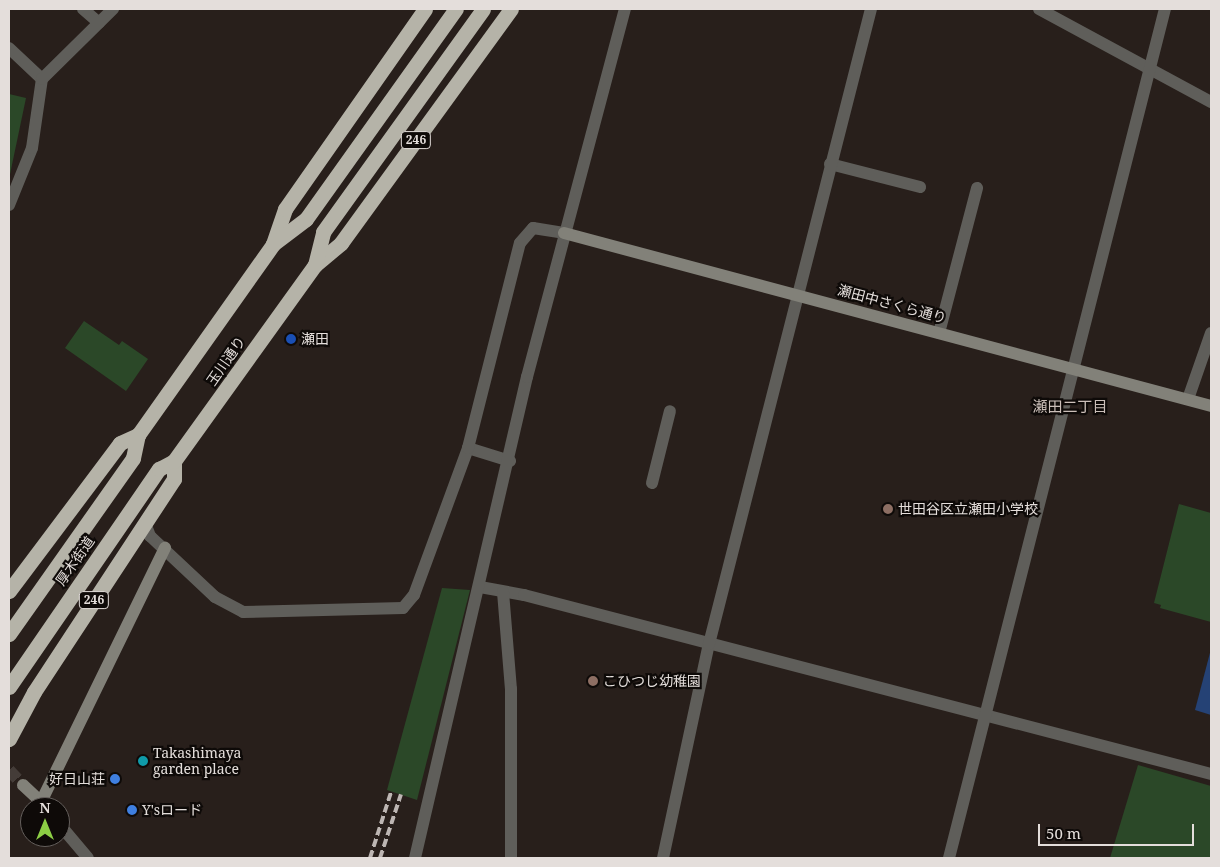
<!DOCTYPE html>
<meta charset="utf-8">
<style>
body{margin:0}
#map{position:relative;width:1220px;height:867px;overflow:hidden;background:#281f1b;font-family:"Noto Serif","Noto Sans JP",serif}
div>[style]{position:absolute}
.green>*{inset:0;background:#2b4828}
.water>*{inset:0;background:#254275}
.secondary-tunnel>*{height:12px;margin-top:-6px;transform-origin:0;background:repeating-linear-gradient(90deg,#443c38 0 12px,transparent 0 18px)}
.street>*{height:12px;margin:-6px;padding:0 6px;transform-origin:6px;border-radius:6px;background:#5f5e5a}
.secondary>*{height:12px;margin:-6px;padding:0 6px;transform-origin:6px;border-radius:6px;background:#828179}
.highway>*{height:15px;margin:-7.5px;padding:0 7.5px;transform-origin:7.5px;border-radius:7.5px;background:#b5b3a8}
.rail>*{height:4px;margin-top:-2px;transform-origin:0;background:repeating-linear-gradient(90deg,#bdb6b3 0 8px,transparent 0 12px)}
.dots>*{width:14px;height:14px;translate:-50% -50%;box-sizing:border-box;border:2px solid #0e0a08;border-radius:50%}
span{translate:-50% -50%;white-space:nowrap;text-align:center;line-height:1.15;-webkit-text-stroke:4.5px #0e0a08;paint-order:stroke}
.shield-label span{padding:1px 4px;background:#0e0a08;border:1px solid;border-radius:4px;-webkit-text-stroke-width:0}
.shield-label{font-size:12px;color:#e4dedb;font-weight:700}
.street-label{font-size:14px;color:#e4dedb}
.poi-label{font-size:14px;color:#e4dedb}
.left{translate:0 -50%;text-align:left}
.right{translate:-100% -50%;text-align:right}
.neighbourhood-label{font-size:15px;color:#cbbfb9}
.frame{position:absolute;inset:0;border:10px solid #e4dedb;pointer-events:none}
.north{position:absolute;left:20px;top:797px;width:50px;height:50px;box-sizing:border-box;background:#0e0a08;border:1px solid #645f5c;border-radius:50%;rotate:0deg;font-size:14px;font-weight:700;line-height:20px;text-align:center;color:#e4dedb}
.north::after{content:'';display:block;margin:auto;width:18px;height:22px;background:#8cce45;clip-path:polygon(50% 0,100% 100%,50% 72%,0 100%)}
.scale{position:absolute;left:1038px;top:824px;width:156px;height:22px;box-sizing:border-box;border:2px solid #e4dedb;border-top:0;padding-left:6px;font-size:15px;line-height:18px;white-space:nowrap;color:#e4dedb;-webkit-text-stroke:4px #0e0a08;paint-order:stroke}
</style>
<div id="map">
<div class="green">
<i style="clip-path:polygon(9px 94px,26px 98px,9px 179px)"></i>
<i style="clip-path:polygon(84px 321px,119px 345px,122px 341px,148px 359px,126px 391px,65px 348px)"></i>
<i style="clip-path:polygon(1179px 504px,1211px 513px,1211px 622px,1160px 608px,1161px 605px,1154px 603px)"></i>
<i style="clip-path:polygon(442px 588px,470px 590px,417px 800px,387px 790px)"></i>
<i style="clip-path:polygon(1138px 765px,1211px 786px,1211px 858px,1110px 858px)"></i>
</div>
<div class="water">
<i style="clip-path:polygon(1211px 649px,1211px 715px,1195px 710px)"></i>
</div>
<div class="secondary-tunnel">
<i style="left:9px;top:770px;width:21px;rotate:47deg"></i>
</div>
<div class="street">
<i style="left:83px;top:9px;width:21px;rotate:41deg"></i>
<i style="left:1039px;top:9px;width:196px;rotate:28.4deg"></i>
<i style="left:9px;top:48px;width:45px;rotate:43.2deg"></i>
<i style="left:830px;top:164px;width:93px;rotate:14.3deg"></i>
<i style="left:9px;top:205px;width:61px;rotate:-68deg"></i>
<i style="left:32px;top:148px;width:70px;rotate:-81.8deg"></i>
<i style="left:42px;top:79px;width:100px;rotate:-44.6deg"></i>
<i style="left:939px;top:333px;width:150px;rotate:-75.3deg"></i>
<i style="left:1188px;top:399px;width:70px;rotate:-70.8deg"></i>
<i style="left:468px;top:448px;width:44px;rotate:17.2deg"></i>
<i style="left:652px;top:483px;width:74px;rotate:-76deg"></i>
<i style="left:145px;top:523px;width:14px;rotate:69deg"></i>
<i style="left:150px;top:536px;width:89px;rotate:43.2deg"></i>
<i style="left:215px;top:597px;width:32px;rotate:28deg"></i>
<i style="left:243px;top:612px;width:160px;rotate:-1.4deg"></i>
<i style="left:403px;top:608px;width:17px;rotate:-50deg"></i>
<i style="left:414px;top:595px;width:157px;rotate:-69.8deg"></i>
<i style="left:468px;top:448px;width:211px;rotate:-75.8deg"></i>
<i style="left:520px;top:243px;width:20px;rotate:-49deg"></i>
<i style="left:533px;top:228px;width:31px;rotate:9deg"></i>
<i style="left:480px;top:587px;width:45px;rotate:10.3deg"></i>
<i style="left:524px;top:595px;width:710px;rotate:14.6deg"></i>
<i style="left:503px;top:592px;width:97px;rotate:85.3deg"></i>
<i style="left:511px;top:689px;width:169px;rotate:90deg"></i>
<i style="left:60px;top:825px;width:43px;rotate:49.7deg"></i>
<i style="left:415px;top:858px;width:494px;rotate:-76.9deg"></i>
<i style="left:527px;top:377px;width:381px;rotate:-75.1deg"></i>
<i style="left:663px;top:858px;width:219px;rotate:-77.9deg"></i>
<i style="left:709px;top:644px;width:655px;rotate:-75.69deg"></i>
<i style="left:949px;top:858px;width:876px;rotate:-75.73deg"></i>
</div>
<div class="secondary">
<i style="left:564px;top:233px;width:670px;rotate:14.97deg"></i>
<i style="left:23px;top:785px;width:25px;rotate:43deg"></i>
<i style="left:41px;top:802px;width:283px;rotate:-64deg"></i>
</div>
<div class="highway">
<i style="left:273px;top:244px;width:37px;rotate:-71deg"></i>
<i style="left:285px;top:209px;width:244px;rotate:-55deg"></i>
<i style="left:315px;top:265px;width:34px;rotate:-40deg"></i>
<i style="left:341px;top:243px;width:289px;rotate:-54deg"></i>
<i style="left:9px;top:591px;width:185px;rotate:-53.1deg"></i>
<i style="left:120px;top:443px;width:20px;rotate:-24deg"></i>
<i style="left:138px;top:435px;width:234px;rotate:-54.7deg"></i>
<i style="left:273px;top:244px;width:41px;rotate:-37.1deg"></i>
<i style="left:306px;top:219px;width:258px;rotate:-54.5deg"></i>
<i style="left:9px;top:634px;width:215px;rotate:-54.8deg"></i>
<i style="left:133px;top:458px;width:24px;rotate:-78deg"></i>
<i style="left:9px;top:687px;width:265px;rotate:-55.5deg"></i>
<i style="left:159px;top:469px;width:17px;rotate:-28deg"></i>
<i style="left:9px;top:739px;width:53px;rotate:-62deg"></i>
<i style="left:34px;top:692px;width:255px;rotate:-56.7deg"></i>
<i style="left:174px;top:479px;width:18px;rotate:-90deg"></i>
<i style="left:174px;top:461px;width:241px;rotate:-54.3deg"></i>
<i style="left:315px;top:265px;width:34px;rotate:-76deg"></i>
<i style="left:323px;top:232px;width:274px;rotate:-54.3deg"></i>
</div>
<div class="rail">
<i style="left:370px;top:858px;width:69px;rotate:-72.3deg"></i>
<i style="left:380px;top:858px;width:67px;rotate:-71.8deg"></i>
</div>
<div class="dots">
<i style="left:291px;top:339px;background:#1a4fb4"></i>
<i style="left:888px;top:509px;background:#8d6e63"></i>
<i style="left:593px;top:681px;background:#8d6e63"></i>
<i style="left:143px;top:761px;background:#0f9aa8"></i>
<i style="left:115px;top:779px;background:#3f7fe0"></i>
<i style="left:132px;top:810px;background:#3f7fe0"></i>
</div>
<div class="shield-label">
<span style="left:416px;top:140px">246</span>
<span style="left:94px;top:600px">246</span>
</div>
<div class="street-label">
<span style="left:892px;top:304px;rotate:15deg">瀬田中さくら通り</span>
<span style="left:226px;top:361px;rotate:-55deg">玉川通り</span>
<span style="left:75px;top:561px;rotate:-55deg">厚木街道</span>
</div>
<div class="poi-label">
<span class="left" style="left:301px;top:339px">瀬田</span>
<span class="left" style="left:898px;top:509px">世田谷区立瀬田小学校</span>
<span class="left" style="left:603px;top:681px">こひつじ幼稚園</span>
<span class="left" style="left:153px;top:761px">Takashimaya<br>garden place</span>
<span class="right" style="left:105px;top:779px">好日山荘</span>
<span class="left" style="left:142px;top:810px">Y'sロード</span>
</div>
<div class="neighbourhood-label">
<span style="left:1070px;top:407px">瀬田二丁目</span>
</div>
<div class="frame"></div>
<div class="north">N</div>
<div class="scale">50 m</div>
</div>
